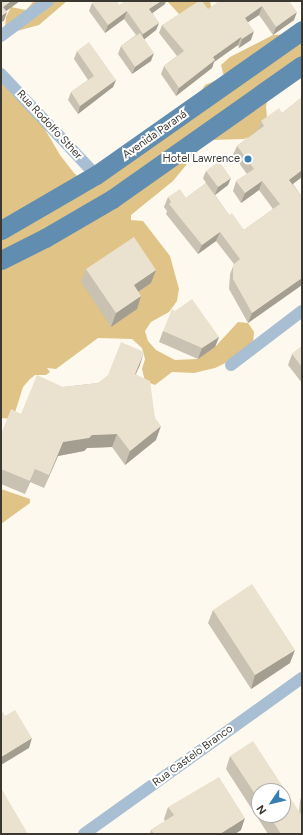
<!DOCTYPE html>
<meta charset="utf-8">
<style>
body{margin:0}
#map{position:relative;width:303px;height:835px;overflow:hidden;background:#fef9ee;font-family:Figtree,sans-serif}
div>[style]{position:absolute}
.forest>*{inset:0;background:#e0c487}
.minor>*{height:12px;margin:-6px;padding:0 6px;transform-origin:6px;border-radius:6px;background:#a8bfd3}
.primary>*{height:19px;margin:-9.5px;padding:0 9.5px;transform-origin:9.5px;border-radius:9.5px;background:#618db0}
.wall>*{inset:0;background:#c9c2b2}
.shaded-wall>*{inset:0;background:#a49e91}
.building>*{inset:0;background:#eae1cf}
.dots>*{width:11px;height:11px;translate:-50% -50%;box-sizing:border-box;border:2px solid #fff;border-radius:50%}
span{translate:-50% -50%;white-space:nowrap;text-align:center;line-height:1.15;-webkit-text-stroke:4px #fff;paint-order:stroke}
.street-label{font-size:11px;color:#3b3831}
.poi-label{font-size:11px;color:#3b3831}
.right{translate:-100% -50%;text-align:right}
.frame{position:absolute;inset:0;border:2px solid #3b3831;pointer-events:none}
.north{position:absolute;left:251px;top:783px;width:40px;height:40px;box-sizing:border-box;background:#fff;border:1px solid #b1afad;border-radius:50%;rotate:235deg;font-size:11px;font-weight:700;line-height:16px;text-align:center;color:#3b3831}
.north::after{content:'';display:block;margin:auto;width:14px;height:18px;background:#377eb3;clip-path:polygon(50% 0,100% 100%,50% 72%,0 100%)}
</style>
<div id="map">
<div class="forest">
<i style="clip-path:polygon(34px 1px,67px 1px,39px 25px,17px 31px,5px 27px,6px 17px,11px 7px,26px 10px)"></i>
<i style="clip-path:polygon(167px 1px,210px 1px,212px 12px,179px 14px)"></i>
<i style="clip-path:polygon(302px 33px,302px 75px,269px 95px,266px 106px,267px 118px,254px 135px,244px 139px,211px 140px,202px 146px,173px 181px,131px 215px,131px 220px,143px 221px,170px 256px,179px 289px,177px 301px,169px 312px,151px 322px,145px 331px,148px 341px,156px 350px,175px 360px,197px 359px,215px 347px,238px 322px,248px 323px,254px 332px,253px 344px,238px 357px,215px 368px,194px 373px,172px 372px,155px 385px,145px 381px,142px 369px,145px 359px,142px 348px,132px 339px,98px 338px,56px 369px,47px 368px,50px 372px,46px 375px,35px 375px,30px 379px,23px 387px,13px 419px,1px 418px,1px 82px,43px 126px,60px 155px,74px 173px,84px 182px,198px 96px,205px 85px,224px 77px,221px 65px,230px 57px,273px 35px)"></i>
<i style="clip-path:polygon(1px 489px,30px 499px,30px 503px,1px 524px)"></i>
</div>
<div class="minor">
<i style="left:1px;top:36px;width:59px;rotate:-36.7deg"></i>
<i style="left:1px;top:74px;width:139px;rotate:46.8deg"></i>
<i style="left:231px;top:365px;width:89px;rotate:-37.3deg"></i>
<i style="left:84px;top:834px;width:268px;rotate:-35.6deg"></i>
</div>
<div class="primary">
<i style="left:1px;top:230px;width:110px;rotate:-30.1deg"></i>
<i style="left:96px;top:175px;width:252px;rotate:-35.1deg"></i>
<i style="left:1px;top:260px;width:49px;rotate:-26.6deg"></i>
<i style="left:45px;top:238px;width:78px;rotate:-30.2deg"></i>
<i style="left:112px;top:199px;width:232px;rotate:-35.2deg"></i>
</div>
<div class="wall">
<i style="clip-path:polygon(289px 1px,294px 20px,273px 35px,259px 15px,248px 22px,251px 40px,239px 48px,238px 45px,214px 62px,212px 68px,176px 96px,161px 74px,164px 66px,177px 56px,159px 33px,162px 25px,208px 9px)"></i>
<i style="clip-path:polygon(92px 3px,119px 5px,165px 4px,152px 13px,159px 23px,156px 30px,144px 39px,151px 61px,132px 74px,118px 54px,121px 46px,136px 35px,124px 19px,105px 33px,89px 11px)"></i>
<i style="clip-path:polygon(77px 51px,116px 80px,113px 87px,78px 114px,68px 100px,71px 92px,88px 80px,74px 59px)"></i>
<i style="clip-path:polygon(302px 97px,302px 177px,293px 184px,302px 197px,302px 285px,248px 323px,229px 289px,230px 274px,234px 264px,216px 241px,198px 254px,166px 214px,167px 211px,164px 207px,168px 197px,186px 198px,206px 183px,203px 178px,206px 171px,228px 185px,215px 195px,229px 215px,244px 230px,273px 209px,259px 190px,241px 203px,233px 191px,236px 181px,247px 174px,233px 155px,237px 146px,258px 130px,261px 121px,282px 113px,291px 106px)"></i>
<i style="clip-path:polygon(86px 269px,156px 270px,151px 283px,138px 292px,137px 309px,111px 327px,81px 282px)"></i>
<i style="clip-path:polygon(163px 331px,219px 337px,215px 347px,198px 359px,159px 342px)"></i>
<i style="clip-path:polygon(302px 346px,302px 383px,288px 365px,292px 354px)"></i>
<i style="clip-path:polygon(140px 365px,135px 374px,156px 440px,125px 465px,112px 447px,87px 448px,84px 451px,58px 456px,44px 488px,30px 482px,25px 494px,1px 484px,1px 434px,21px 414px,63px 387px,98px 383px)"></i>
<i style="clip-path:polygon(213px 610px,290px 663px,251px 689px,208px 623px)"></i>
<i style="clip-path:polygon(evenodd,230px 756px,299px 812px,300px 801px,302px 794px,302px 834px,268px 834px,226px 769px,230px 756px,259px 791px,283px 815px,259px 815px,259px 791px)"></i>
<i style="clip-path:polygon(168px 807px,241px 830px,235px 834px,150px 834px,151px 830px,165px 821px,164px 819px)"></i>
</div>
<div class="shaded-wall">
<i style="clip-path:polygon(11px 1px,20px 1px,1px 15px,3px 7px)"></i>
<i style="clip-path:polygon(161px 1px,166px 1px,165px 4px,147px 17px,149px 9px)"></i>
<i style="clip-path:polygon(262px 6px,259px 15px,242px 26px,245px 18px)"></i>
<i style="clip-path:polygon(127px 11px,124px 19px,105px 33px,108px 25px)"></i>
<i style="clip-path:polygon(7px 12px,4px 21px,1px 22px,1px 16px)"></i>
<i style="clip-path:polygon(297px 12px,294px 20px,273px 35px,276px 27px)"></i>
<i style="clip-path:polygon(159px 23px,156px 30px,141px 42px,143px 34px)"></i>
<i style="clip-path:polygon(254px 31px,251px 40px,239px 48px,242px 39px)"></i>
<i style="clip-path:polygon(241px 37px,238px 45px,214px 62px,212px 68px,176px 96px,179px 88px,213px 57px)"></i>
<i style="clip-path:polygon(154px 53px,151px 61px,132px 74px,135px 67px)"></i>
<i style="clip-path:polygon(116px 80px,113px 87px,78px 114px,80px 106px)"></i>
<i style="clip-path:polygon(302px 170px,302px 177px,286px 189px,289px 180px)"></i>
<i style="clip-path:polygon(231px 178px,228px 185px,215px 195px,218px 187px)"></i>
<i style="clip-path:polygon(262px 181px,259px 190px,241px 203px,245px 193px)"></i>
<i style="clip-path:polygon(220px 232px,216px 241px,198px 254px,202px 245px)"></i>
<i style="clip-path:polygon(156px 270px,151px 283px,129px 298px,134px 285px)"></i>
<i style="clip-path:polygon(302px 278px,302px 285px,248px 323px,252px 313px)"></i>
<i style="clip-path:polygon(141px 296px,137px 309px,111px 327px,116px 313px)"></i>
<i style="clip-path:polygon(219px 337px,215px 347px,198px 359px,202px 348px)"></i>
<i style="clip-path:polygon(144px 352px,140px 365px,130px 387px,135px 374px)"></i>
<i style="clip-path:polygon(161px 426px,156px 440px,125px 465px,130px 451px)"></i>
<i style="clip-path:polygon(117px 434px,112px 447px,87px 448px,84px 451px,58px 456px,44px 488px,63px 442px,92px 435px)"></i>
<i style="clip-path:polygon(35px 469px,30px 482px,25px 494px,30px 481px)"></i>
<i style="clip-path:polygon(295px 650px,290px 663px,251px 689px,255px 675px)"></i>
<i style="clip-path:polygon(32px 738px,29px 748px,1px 765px,1px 757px)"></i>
<i style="clip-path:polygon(245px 818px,241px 830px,235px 834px,220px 834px)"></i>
</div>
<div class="building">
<i style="clip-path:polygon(1px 1px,11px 1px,3px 7px,7px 12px,1px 16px)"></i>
<i style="clip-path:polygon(95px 1px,117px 1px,119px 5px,125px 1px,161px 1px,149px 9px,159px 23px,143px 34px,127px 11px,108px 25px,92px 3px)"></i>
<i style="clip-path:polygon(199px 1px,202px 1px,208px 9px,219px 1px,289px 1px,297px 12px,276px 27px,262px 6px,245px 18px,254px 31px,242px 39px,241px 37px,213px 57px,215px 60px,179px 88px,164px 66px,184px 51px,162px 25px)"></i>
<i style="clip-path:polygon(140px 33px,154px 53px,135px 67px,121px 46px)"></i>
<i style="clip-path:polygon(89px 42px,116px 80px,80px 106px,71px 92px,94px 76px,77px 51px)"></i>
<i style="clip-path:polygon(302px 97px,302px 170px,289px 180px,302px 197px,302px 278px,252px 313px,233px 279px,233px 265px,240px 259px,220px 232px,202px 245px,169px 204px,171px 202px,168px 197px,180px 189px,186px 198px,206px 183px,229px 215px,232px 213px,244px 230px,280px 204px,262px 181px,245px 193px,236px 181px,254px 169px,237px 146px,264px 126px,261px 121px,279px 108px,282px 113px,291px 106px)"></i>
<i style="clip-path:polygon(219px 161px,231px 178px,218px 187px,206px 171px)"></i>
<i style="clip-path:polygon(134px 237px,156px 270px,134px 285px,141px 296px,116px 313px,86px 269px)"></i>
<i style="clip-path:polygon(192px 299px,219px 337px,202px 348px,163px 331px,172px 309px,175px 311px)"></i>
<i style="clip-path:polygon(121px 342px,144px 352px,135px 374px,150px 381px,155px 418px,161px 426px,130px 451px,117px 434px,92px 435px,89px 438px,63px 442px,49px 475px,35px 469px,30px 481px,1px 469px,1px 434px,11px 409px,21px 414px,37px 375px,63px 387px,98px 383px,108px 375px)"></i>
<i style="clip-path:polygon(302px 346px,302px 367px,292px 354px)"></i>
<i style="clip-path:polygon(252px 584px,295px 650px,255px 675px,213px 610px)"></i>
<i style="clip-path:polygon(1px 709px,5px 716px,15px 710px,32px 738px,1px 757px)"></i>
<i style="clip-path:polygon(253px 741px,302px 816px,302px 834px,281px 834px,269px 815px,283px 815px,283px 791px,259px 791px,259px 800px,230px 756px)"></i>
<i style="clip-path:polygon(219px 777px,245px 818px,220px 834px,154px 834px,151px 830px,174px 815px,168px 807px)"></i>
<i style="clip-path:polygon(1px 788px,28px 834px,1px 834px)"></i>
</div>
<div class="dots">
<i style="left:248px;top:159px;background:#377eb3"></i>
</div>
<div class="street-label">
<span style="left:49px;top:125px;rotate:47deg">Rua Rodolfo Sther</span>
<span style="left:155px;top:135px;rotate:-35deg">Avenida Paraná</span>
<span style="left:193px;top:756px;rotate:-36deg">Rua Castelo Branco</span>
</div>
<div class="poi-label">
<span class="right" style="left:240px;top:159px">Hotel Lawrence</span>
</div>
<div class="frame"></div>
<div class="north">N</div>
</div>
